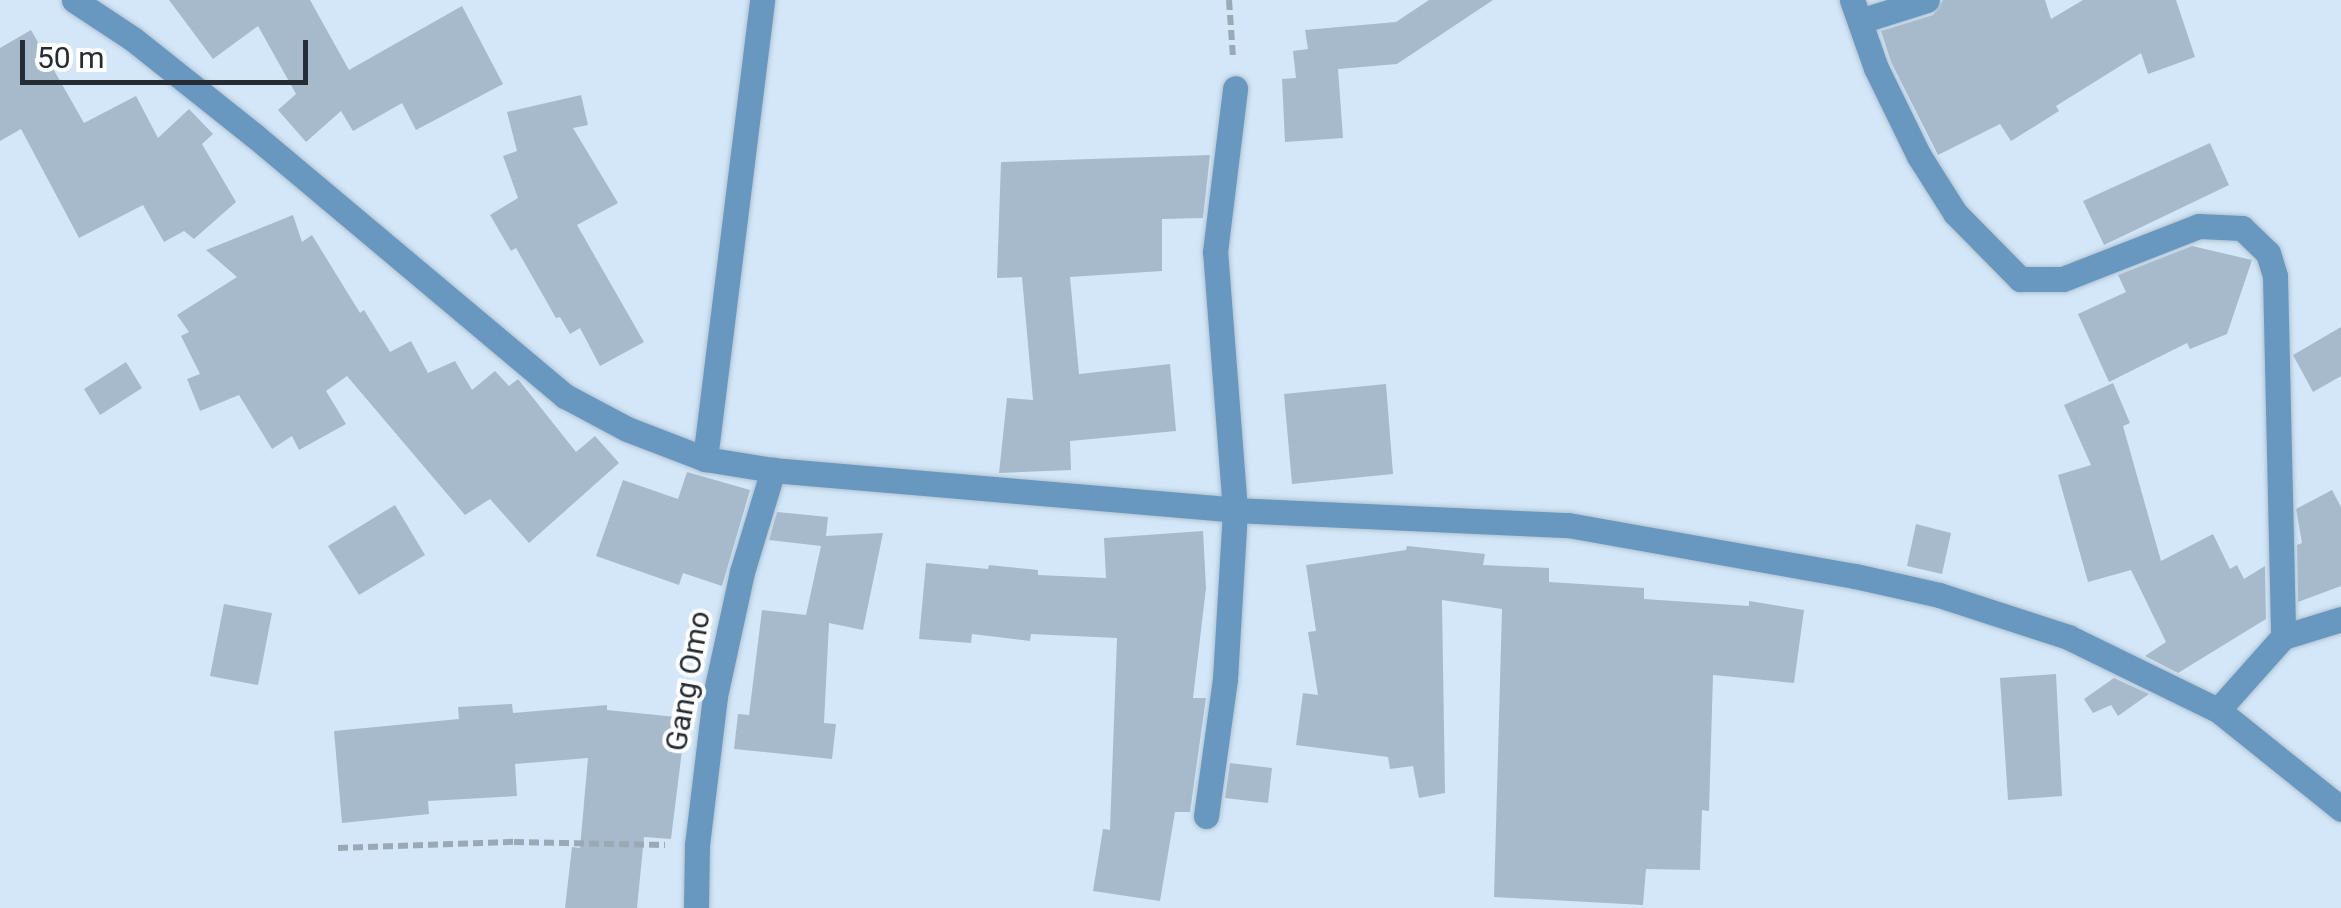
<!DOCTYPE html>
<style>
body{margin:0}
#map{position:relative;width:2341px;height:908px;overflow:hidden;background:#d3e7f8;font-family:Roboto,sans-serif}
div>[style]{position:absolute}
.building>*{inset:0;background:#a7bacb}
.path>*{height:6px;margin-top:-3px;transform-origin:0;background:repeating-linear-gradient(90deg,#99a9b6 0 10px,transparent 0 15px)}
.roads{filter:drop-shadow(0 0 2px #b0c2d1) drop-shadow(0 0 2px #b0c2d1)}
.minor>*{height:25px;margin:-12.5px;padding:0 12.5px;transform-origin:12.5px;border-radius:12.5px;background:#6898c0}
span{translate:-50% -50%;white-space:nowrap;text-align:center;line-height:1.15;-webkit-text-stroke:8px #fff;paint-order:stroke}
.street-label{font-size:30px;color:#252c33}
.scale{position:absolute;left:20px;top:40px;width:288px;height:45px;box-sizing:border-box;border:5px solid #252c33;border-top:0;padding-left:12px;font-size:30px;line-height:35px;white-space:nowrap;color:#252c33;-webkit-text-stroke:8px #fff;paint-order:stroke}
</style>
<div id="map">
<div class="building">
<i style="clip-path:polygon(169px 0,310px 0,349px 70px,462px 6px,503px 84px,416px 130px,402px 103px,353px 131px,341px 111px,306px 142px,278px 110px,296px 94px,258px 26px,213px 59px)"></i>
<i style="clip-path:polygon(1429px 0,1493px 0,1397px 64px,1338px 69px,1343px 138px,1285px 142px,1282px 79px,1296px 78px,1293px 51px,1308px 49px,1305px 30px,1396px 22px)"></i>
<i style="clip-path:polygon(1943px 0,2045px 0,2051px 19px,2083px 0,2176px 0,2195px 57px,2148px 74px,2141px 53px,2056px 106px,2059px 111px,2011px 141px,2000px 124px,1938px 155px,1891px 62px,1881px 31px,1933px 15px)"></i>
<i style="clip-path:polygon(31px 30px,84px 123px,136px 96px,158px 138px,189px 109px,213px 134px,202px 144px,236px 202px,194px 239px,184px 231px,164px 242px,143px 205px,79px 238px,21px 129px,0 141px,0 48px)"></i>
<i style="clip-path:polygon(581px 95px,588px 125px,573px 128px,618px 203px,577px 225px,644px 342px,600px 366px,580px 328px,570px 334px,560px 317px,556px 318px,516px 248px,511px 251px,490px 215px,518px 198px,503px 156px,517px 151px,507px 112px)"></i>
<i style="clip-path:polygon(2210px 143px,2229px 185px,2104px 245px,2083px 201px)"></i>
<i style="clip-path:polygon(1210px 155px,1203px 218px,1162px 219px,1162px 271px,1070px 277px,1079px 374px,1170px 364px,1176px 431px,1070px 441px,1071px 470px,999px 473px,1007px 398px,1033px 400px,1022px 277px,997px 278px,1001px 162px)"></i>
<i style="clip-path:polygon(293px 215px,302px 242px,312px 235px,360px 313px,364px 310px,390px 352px,411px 341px,428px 373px,455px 361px,472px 390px,495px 371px,509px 386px,518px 379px,576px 452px,595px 436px,619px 463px,529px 543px,490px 499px,465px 515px,347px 376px,326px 391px,346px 424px,299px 450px,292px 436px,272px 449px,239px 395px,200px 411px,187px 379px,200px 374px,181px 336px,189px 332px,177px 315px,237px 277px,206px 250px)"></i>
<i style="clip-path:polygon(2192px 246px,2252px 260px,2227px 334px,2190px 349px,2187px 343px,2109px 382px,2078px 314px,2126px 292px,2118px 275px)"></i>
<i style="clip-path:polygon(2341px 327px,2341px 376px,2313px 392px,2293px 355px)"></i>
<i style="clip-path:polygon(126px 362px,142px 388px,100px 415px,84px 389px)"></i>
<i style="clip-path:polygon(2113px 383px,2130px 423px,2123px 426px,2161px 561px,2213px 534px,2230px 569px,2237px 565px,2244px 579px,2265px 566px,2266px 619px,2178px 673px,2145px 656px,2166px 642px,2131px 570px,2088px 582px,2058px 475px,2091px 465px,2064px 405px)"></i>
<i style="clip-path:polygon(1386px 384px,1393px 474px,1292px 484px,1284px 394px)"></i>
<i style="clip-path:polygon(687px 472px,750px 490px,722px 586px,683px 573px,679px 585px,596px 556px,623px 480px,678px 499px)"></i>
<i style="clip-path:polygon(2332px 490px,2341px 507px,2341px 586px,2298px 602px,2297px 545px,2302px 543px,2296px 509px)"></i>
<i style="clip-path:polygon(395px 505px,425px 555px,359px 595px,328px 546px)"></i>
<i style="clip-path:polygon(777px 512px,828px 517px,826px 536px,883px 533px,863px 630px,829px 623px,824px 723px,836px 724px,832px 759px,734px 749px,738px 714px,749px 715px,762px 610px,806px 615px,821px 546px,769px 540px)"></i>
<i style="clip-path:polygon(1916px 524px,1951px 533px,1942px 574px,1907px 566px)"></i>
<i style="clip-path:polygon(1203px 531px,1206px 588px,1193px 698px,1206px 698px,1190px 812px,1175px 812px,1160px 901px,1093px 891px,1103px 829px,1110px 830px,1117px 638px,1031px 634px,1030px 641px,972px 634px,971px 643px,919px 639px,926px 563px,988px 569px,989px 565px,1038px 570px,1038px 575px,1106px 578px,1104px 538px)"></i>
<i style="clip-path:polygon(1407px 546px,1485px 554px,1483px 565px,1549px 568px,1549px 582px,1644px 588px,1644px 599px,1749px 606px,1749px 601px,1804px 610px,1794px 683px,1713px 675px,1709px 811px,1702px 810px,1700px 870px,1646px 869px,1643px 905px,1494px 897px,1502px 609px,1442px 600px,1445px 793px,1419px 798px,1413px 766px,1390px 769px,1388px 757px,1296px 745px,1303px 693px,1318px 695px,1308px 632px,1316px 631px,1306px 565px,1406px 550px)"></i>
<i style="clip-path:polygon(224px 604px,272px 613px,258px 685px,210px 676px)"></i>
<i style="clip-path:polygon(2056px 674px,2062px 796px,2008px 800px,2000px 678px)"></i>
<i style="clip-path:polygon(2114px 678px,2149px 694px,2118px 716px,2111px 705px,2093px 713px,2084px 699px)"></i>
<i style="clip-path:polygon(512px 704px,513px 713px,607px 705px,607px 710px,686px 718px,671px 839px,644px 837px,637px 908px,565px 908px,572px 847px,580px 848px,588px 758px,515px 764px,517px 796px,428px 801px,429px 814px,342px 823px,334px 731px,459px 719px,458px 707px)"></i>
<i style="clip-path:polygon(1230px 763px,1272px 768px,1268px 803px,1225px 798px)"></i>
</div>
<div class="path">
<i style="left:1229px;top:0;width:57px;rotate:86deg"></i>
<i style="left:338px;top:848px;width:176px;rotate:-2deg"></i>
<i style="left:514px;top:842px;width:151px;rotate:1.1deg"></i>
</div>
<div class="roads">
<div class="minor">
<i style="left:74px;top:0;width:71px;rotate:33.5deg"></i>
<i style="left:133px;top:39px;width:156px;rotate:38.5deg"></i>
<i style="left:255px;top:136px;width:405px;rotate:40deg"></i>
<i style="left:565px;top:396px;width:70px;rotate:28deg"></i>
<i style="left:627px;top:429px;width:84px;rotate:21deg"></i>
<i style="left:705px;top:459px;width:69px;rotate:9.2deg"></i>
<i style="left:773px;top:470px;width:464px;rotate:4.9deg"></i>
<i style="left:1235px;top:510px;width:333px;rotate:2.6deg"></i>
<i style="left:1568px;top:525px;width:291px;rotate:10.1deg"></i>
<i style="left:1855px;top:576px;width:86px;rotate:12.7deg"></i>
<i style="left:1939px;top:595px;width:136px;rotate:18deg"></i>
<i style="left:2068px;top:637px;width:167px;rotate:26deg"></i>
<i style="left:2218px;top:710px;width:158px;rotate:38.8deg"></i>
<i style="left:1852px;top:0;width:72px;rotate:70.6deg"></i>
<i style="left:1876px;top:68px;width:98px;rotate:64deg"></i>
<i style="left:1919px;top:156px;width:67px;rotate:57.7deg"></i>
<i style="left:1955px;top:213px;width:93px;rotate:45.4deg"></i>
<i style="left:2020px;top:279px;width:43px"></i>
<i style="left:2063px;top:279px;width:146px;rotate:-21.3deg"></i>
<i style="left:2199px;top:226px;width:43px;rotate:2.7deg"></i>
<i style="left:2242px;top:228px;width:36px;rotate:44deg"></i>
<i style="left:2268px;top:253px;width:24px;rotate:73deg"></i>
<i style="left:2275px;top:276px;width:361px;rotate:88.7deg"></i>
<i style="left:1860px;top:21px;width:70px;rotate:-17.4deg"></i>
<i style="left:705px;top:459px;width:463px;rotate:-82.9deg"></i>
<i style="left:2218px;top:710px;width:98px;rotate:-48.3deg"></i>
<i style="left:2283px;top:637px;width:61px;rotate:-17.2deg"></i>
<i style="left:1206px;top:816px;width:138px;rotate:-82.1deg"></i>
<i style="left:1225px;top:679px;width:169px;rotate:-86.6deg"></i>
<i style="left:1235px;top:510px;width:259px;rotate:-94.4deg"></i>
<i style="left:1215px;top:252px;width:165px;rotate:-83deg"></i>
<i style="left:696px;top:908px;width:63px;rotate:-89.1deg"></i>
<i style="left:697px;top:845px;width:150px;rotate:-83.1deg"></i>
<i style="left:715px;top:696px;width:127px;rotate:-77.7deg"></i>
<i style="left:742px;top:572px;width:107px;rotate:-73.1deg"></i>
</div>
</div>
<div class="street-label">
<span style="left:688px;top:681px;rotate:-80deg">Gang Omo</span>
</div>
<div class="scale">50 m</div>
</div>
